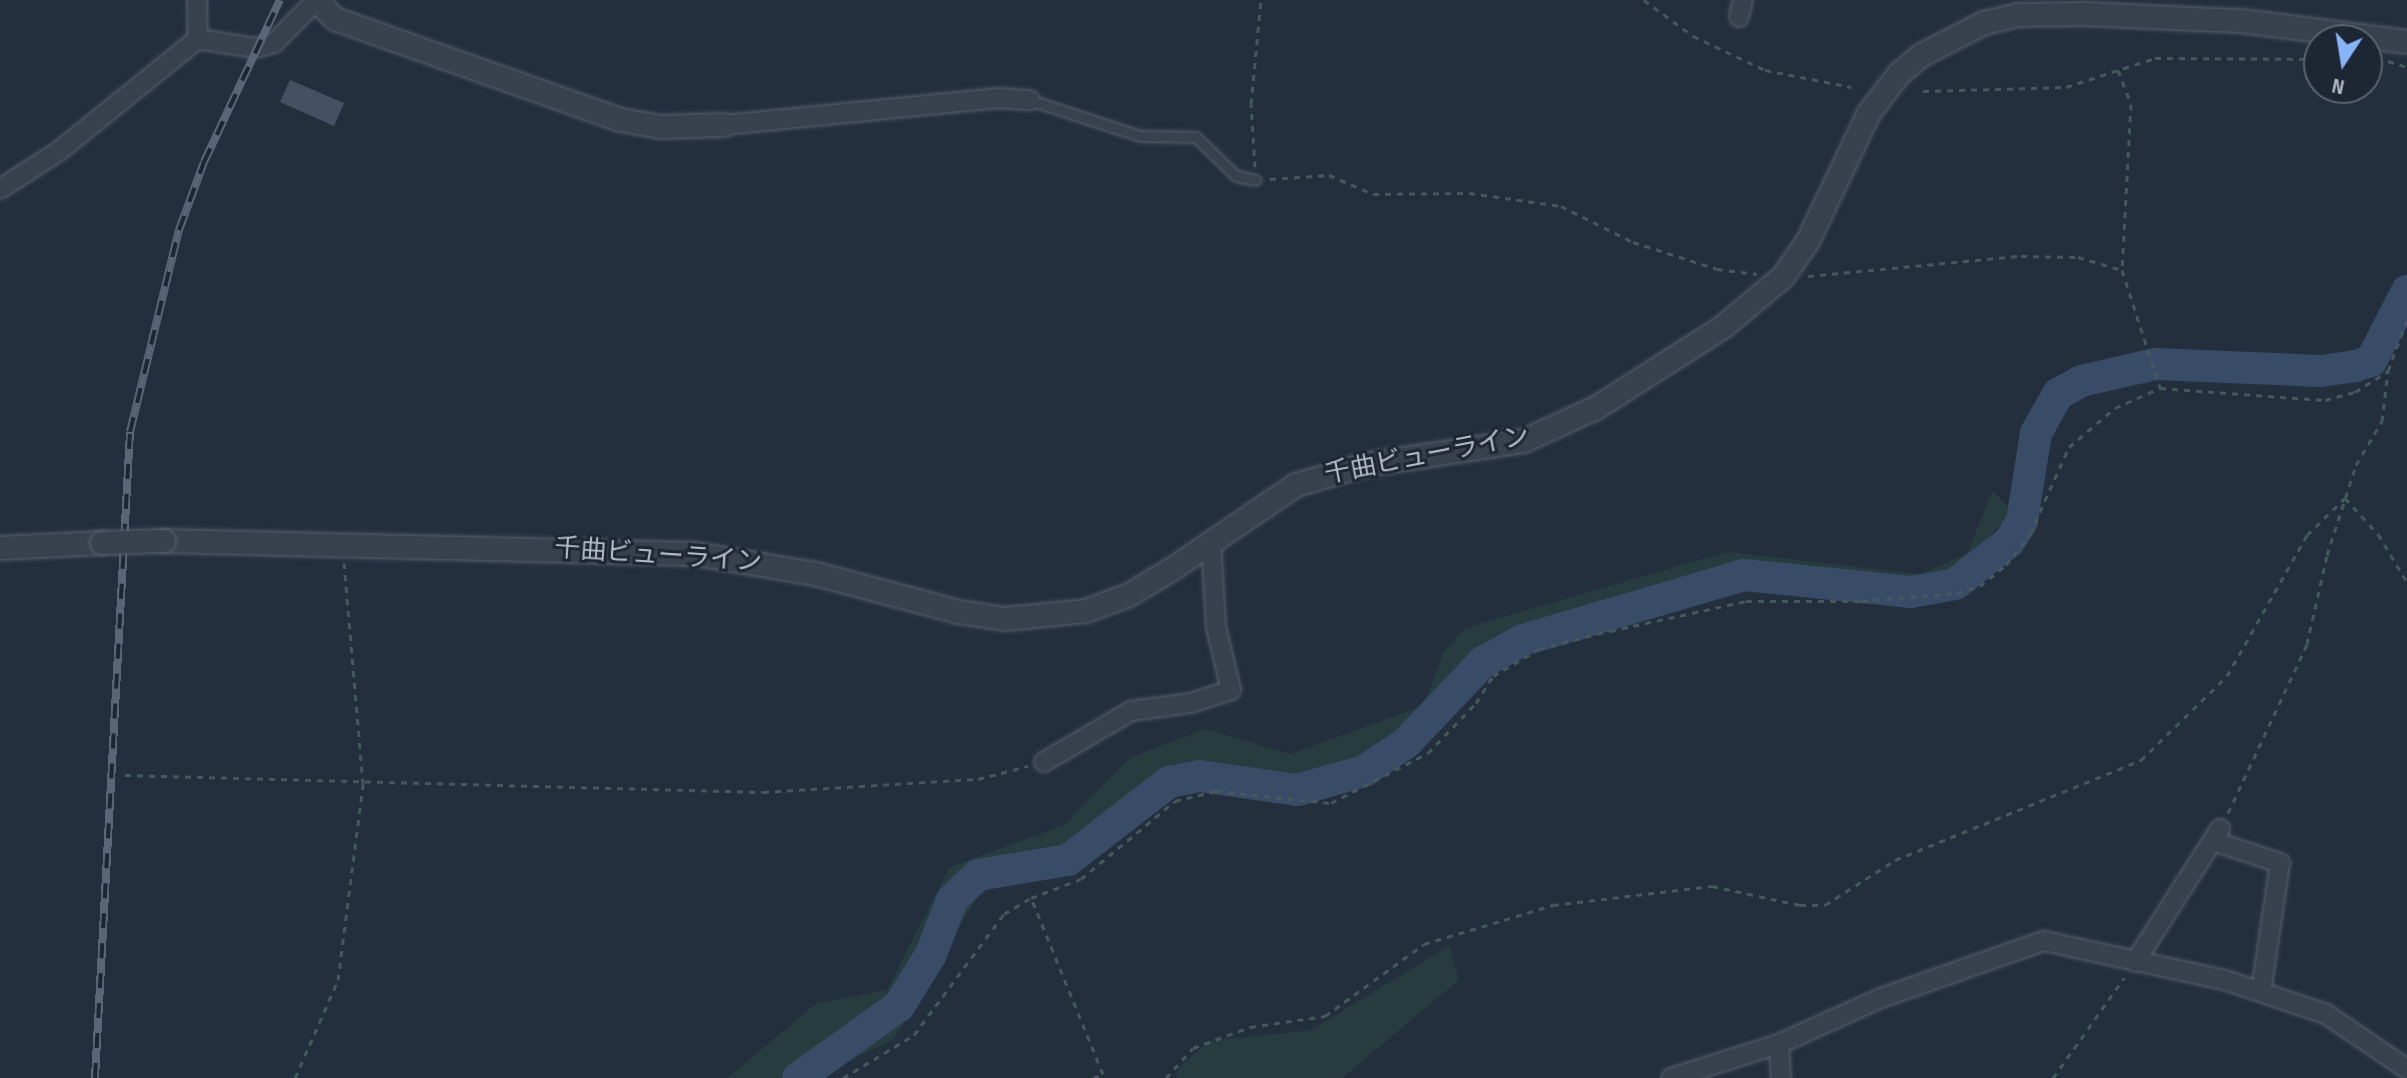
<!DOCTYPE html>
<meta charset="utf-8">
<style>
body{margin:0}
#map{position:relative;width:2407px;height:1078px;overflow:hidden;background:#242f3e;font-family:"Sofia Sans Condensed","Noto Sans JP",sans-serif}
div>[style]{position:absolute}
.green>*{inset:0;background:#263c3f}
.river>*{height:32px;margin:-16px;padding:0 16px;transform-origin:16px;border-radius:16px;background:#394c67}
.building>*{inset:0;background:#455162}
.path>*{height:3px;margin-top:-1.5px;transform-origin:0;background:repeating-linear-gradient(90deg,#44595c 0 6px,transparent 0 12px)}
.roads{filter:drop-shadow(0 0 2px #565f6c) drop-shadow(0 0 2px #565f6c)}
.service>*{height:9px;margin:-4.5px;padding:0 4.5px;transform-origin:4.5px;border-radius:4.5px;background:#38414e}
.minor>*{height:18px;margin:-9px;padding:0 9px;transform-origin:9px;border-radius:9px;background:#38414e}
.tertiary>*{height:22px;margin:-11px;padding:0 11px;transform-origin:11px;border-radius:11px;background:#38414e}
.rail>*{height:8px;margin-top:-4px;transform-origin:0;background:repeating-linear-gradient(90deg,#1d2633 0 15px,#5a6575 0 30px);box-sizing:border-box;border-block:2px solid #5a6575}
.bridges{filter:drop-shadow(0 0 2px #565f6c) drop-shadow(0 0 2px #565f6c)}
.tertiary-bridge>*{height:22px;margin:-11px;padding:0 11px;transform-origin:11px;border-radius:11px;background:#38414e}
span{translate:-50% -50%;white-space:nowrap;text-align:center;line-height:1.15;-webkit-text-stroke:6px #1d2633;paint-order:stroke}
.street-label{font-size:26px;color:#b4bcc9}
.north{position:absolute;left:2303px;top:24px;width:80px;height:80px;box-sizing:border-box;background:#1d2633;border:2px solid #59626f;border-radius:50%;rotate:192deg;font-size:22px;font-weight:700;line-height:32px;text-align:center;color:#b4bcc9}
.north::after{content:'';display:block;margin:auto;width:28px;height:36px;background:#8ab4f8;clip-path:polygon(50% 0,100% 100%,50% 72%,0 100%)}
</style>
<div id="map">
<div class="green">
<i style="clip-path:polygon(1992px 491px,2013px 511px,1953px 575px,1886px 584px,1731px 571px,1524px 626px,1458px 691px,1357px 758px,1283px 784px,1232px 775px,1162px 776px,1097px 835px,1070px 852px,1027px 858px,979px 893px,894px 1039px,816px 1078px,727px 1078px,817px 1003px,887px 990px,950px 867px,1064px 825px,1131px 757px,1206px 729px,1290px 754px,1423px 706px,1444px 652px,1465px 628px,1727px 552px,1920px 574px,1968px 553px)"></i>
<i style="clip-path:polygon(1449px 946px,1459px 980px,1342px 1078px,1176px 1078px,1179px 1068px,1209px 1041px,1311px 1030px)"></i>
</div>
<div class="river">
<i style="left:798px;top:1078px;width:124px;rotate:-35.5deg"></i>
<i style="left:899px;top:1006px;width:61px;rotate:-58.4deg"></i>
<i style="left:931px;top:954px;width:58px;rotate:-68.7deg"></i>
<i style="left:952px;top:900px;width:36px;rotate:-44deg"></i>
<i style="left:978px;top:875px;width:91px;rotate:-9.5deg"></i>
<i style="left:1068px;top:860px;width:128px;rotate:-37.7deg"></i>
<i style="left:1169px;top:782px;width:31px;rotate:-11deg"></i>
<i style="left:1199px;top:776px;width:99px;rotate:8.1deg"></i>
<i style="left:1297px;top:790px;width:70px;rotate:-15.8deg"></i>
<i style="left:1364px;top:771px;width:50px;rotate:-33.7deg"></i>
<i style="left:1406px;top:743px;width:112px;rotate:-46.5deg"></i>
<i style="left:1483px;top:662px;width:46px;rotate:-28.8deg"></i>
<i style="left:1523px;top:640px;width:230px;rotate:-16.4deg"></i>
<i style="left:1744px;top:575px;width:168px;rotate:5.8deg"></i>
<i style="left:1911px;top:592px;width:45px;rotate:-10.3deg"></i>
<i style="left:1955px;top:584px;width:68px;rotate:-37.9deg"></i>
<i style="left:2009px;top:542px;width:25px;rotate:-58deg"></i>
<i style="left:2022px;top:521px;width:89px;rotate:-81deg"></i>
<i style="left:2036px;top:433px;width:45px;rotate:-60.6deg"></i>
<i style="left:2058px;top:394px;width:26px;rotate:-29deg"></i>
<i style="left:2081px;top:381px;width:76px;rotate:-12.9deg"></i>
<i style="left:2155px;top:364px;width:166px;rotate:2.4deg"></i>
<i style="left:2321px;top:371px;width:34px;rotate:-8deg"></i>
<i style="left:2355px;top:366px;width:17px;rotate:-17deg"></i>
<i style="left:2371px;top:361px;width:79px;rotate:-62.8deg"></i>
</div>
<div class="building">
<i style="clip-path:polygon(290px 80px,344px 103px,334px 126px,280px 102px)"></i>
</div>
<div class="path">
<i style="left:1644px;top:0;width:61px;rotate:36.3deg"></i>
<i style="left:1693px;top:36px;width:80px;rotate:25.3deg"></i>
<i style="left:1765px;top:70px;width:88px;rotate:11.2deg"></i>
<i style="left:2388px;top:61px;width:20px;rotate:18deg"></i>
<i style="left:2118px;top:70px;width:36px;rotate:69deg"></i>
<i style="left:2131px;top:104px;width:166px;rotate:93.1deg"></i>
<i style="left:1923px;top:91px;width:143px;rotate:-1.6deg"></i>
<i style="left:2066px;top:87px;width:94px;rotate:-18deg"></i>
<i style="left:2155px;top:58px;width:164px;rotate:0.3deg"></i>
<i style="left:1255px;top:167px;width:63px;rotate:-93.6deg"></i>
<i style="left:1251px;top:104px;width:104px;rotate:-84.5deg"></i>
<i style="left:1270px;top:179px;width:59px;rotate:-3.9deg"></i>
<i style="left:1329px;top:175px;width:48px;rotate:23.4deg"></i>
<i style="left:1373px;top:194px;width:96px;rotate:-0.6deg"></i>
<i style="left:1469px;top:193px;width:93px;rotate:8deg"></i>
<i style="left:1561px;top:206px;width:80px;rotate:26.6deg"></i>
<i style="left:1633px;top:242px;width:88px;rotate:17.8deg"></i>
<i style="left:1717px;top:269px;width:40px;rotate:7.1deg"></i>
<i style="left:1808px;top:276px;width:214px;rotate:-5.4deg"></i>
<i style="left:2021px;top:256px;width:57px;rotate:1deg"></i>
<i style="left:2078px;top:257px;width:46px;rotate:16.5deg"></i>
<i style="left:2122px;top:270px;width:124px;rotate:72.1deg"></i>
<i style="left:2160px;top:388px;width:165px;rotate:4.2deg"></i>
<i style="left:2325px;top:400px;width:31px;rotate:-15deg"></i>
<i style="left:2355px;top:392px;width:39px;rotate:-32deg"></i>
<i style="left:2345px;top:498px;width:49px;rotate:47.5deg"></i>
<i style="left:2378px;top:534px;width:56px;rotate:58.9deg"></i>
<i style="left:1610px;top:631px;width:139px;rotate:-12.4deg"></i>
<i style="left:1746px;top:601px;width:116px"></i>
<i style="left:1862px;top:601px;width:95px;rotate:-4.8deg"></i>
<i style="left:1957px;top:593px;width:24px;rotate:-17deg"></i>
<i style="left:1980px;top:586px;width:33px;rotate:-39deg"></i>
<i style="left:2006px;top:565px;width:39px;rotate:-52deg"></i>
<i style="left:2030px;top:534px;width:95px;rotate:-65.9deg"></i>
<i style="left:2069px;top:447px;width:60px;rotate:-40.3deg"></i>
<i style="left:2115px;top:408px;width:49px;rotate:-24deg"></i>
<i style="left:125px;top:775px;width:638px;rotate:1.53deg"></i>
<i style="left:763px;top:792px;width:215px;rotate:-3.5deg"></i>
<i style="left:978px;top:779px;width:52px;rotate:-14.6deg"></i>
<i style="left:2228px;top:813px;width:187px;rotate:-64.9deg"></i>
<i style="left:2307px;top:644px;width:91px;rotate:-77.3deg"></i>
<i style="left:2327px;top:555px;width:95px;rotate:-72.1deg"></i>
<i style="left:2356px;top:465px;width:51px;rotate:-59.4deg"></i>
<i style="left:2382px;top:421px;width:50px;rotate:-83.2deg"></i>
<i style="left:2388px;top:371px;width:54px;rotate:-69.6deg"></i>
<i style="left:295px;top:1078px;width:107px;rotate:-66.3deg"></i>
<i style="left:338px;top:980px;width:198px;rotate:-82.7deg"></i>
<i style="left:363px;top:784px;width:222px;rotate:-94.9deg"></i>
<i style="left:843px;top:1078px;width:83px;rotate:-31.2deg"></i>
<i style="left:914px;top:1035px;width:151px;rotate:-53.4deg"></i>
<i style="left:1004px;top:914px;width:31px;rotate:-31deg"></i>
<i style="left:1093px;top:1078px;width:11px;rotate:-22deg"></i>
<i style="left:1103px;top:1074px;width:190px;rotate:-112.2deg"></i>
<i style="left:1031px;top:898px;width:53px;rotate:-20.8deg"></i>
<i style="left:1081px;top:879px;width:122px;rotate:-39.7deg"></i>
<i style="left:1175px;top:801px;width:42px;rotate:-13.7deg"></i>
<i style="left:1216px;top:791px;width:116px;rotate:6deg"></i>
<i style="left:1331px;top:803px;width:109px;rotate:-27.3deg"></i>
<i style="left:1428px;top:753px;width:69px;rotate:-46.2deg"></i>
<i style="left:1476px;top:703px;width:32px;rotate:-58deg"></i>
<i style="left:1493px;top:676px;width:53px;rotate:-30.4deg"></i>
<i style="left:1539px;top:649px;width:75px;rotate:-14.6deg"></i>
<i style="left:1166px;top:1078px;width:40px;rotate:-48deg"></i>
<i style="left:1193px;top:1048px;width:61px;rotate:-20.2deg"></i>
<i style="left:1250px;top:1027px;width:76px;rotate:-8.3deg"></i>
<i style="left:1325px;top:1016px;width:122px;rotate:-36deg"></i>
<i style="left:1424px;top:944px;width:135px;rotate:-16.8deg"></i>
<i style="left:1553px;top:905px;width:160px;rotate:-6.8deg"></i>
<i style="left:1712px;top:886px;width:90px;rotate:12.2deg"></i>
<i style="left:1800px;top:905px;width:25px"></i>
<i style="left:1825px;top:905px;width:83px;rotate:-32.7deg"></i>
<i style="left:1895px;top:860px;width:266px;rotate:-22.1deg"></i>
<i style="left:2141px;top:760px;width:120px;rotate:-44.3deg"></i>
<i style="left:2227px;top:676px;width:162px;rotate:-60.4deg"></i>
<i style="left:2307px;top:535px;width:53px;rotate:-44.2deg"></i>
<i style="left:2053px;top:1078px;width:123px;rotate:-54.6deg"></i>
</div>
<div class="roads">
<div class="service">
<i style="left:1030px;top:100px;width:116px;rotate:18.1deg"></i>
<i style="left:1140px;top:136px;width:56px;rotate:1deg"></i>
<i style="left:1196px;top:137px;width:56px;rotate:44.3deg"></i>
<i style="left:1236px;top:176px;width:20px;rotate:11deg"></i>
</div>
<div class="minor">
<i style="left:197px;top:0;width:39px;rotate:89deg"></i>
<i style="left:1739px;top:17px;width:17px;rotate:-77deg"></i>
<i style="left:724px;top:125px;width:276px;rotate:-5.6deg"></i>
<i style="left:999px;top:98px;width:31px;rotate:4deg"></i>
<i style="left:0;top:189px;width:70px;rotate:-32.8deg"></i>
<i style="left:59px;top:151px;width:179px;rotate:-38.9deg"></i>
<i style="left:198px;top:39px;width:58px;rotate:9deg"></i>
<i style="left:255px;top:48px;width:20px;rotate:-15deg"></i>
<i style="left:274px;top:43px;width:58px;rotate:-45deg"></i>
<i style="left:1044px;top:762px;width:101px;rotate:-30.4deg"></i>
<i style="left:1131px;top:711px;width:61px;rotate:-7.6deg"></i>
<i style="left:1191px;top:703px;width:42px;rotate:-18deg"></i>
<i style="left:1231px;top:690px;width:65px;rotate:-103.4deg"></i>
<i style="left:1216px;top:627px;width:87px;rotate:-93.3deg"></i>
<i style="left:2213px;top:841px;width:71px;rotate:18.2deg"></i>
<i style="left:2280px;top:863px;width:130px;rotate:98.4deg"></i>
<i style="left:2135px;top:962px;width:158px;rotate:-57.4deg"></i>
<i style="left:1779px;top:1044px;width:34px;rotate:87deg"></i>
<i style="left:1671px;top:1078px;width:113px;rotate:-17.5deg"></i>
<i style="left:1779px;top:1044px;width:112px;rotate:-24.3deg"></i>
<i style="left:1881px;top:998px;width:173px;rotate:-19.3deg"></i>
<i style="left:2044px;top:941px;width:185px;rotate:12.2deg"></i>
<i style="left:2225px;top:980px;width:107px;rotate:18.6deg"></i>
<i style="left:2326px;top:1014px;width:98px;rotate:34.2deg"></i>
</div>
<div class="tertiary">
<i style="left:316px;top:0;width:27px;rotate:45deg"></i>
<i style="left:335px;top:19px;width:303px;rotate:19.5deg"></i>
<i style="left:621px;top:120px;width:41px;rotate:9.9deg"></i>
<i style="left:661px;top:127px;width:63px;rotate:-1.8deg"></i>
<i style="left:164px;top:541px;width:532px;rotate:1.4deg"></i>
<i style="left:696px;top:554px;width:122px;rotate:9.5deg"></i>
<i style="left:816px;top:574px;width:148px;rotate:14.9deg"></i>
<i style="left:959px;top:612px;width:47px;rotate:8.7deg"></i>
<i style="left:1005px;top:619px;width:81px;rotate:-5.6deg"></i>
<i style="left:1086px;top:611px;width:46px;rotate:-20.4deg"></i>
<i style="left:1129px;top:595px;width:49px;rotate:-30.8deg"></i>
<i style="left:1171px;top:570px;width:151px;rotate:-34.2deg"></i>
<i style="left:1296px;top:485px;width:72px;rotate:-16.2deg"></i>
<i style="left:1365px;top:465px;width:161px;rotate:-8.6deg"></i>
<i style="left:1524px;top:441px;width:79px;rotate:-24.6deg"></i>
<i style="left:1596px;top:408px;width:151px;rotate:-32.5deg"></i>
<i style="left:1723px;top:327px;width:78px;rotate:-39.8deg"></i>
<i style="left:1783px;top:277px;width:44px;rotate:-55.2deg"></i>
<i style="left:1808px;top:241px;width:142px;rotate:-64.5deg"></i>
<i style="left:1869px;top:113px;width:49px;rotate:-52.4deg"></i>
<i style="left:1899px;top:74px;width:30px;rotate:-40deg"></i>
<i style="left:1922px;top:55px;width:70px;rotate:-27.3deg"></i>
<i style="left:1984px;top:23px;width:35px;rotate:-13deg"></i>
<i style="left:2018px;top:15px;width:66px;rotate:-0.9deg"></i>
<i style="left:2084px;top:14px;width:157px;rotate:2.6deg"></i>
<i style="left:2241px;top:21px;width:167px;rotate:7.2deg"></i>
<i style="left:0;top:548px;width:102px;rotate:-2.8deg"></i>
</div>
</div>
<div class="rail">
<i style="left:95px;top:1078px;width:647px;rotate:-86.9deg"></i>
<i style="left:130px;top:432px;width:208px;rotate:-76.4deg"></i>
<i style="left:179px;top:230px;width:72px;rotate:-69.8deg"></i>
<i style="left:204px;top:162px;width:179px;rotate:-64.9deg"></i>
</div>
<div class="bridges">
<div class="tertiary-bridge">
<i style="left:102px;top:543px;width:62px;rotate:-1.8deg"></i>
</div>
</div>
<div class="street-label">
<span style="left:1427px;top:456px;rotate:-11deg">千曲ビューライン</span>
<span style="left:658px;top:556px;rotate:4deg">千曲ビューライン</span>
</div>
<div class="north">N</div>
</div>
